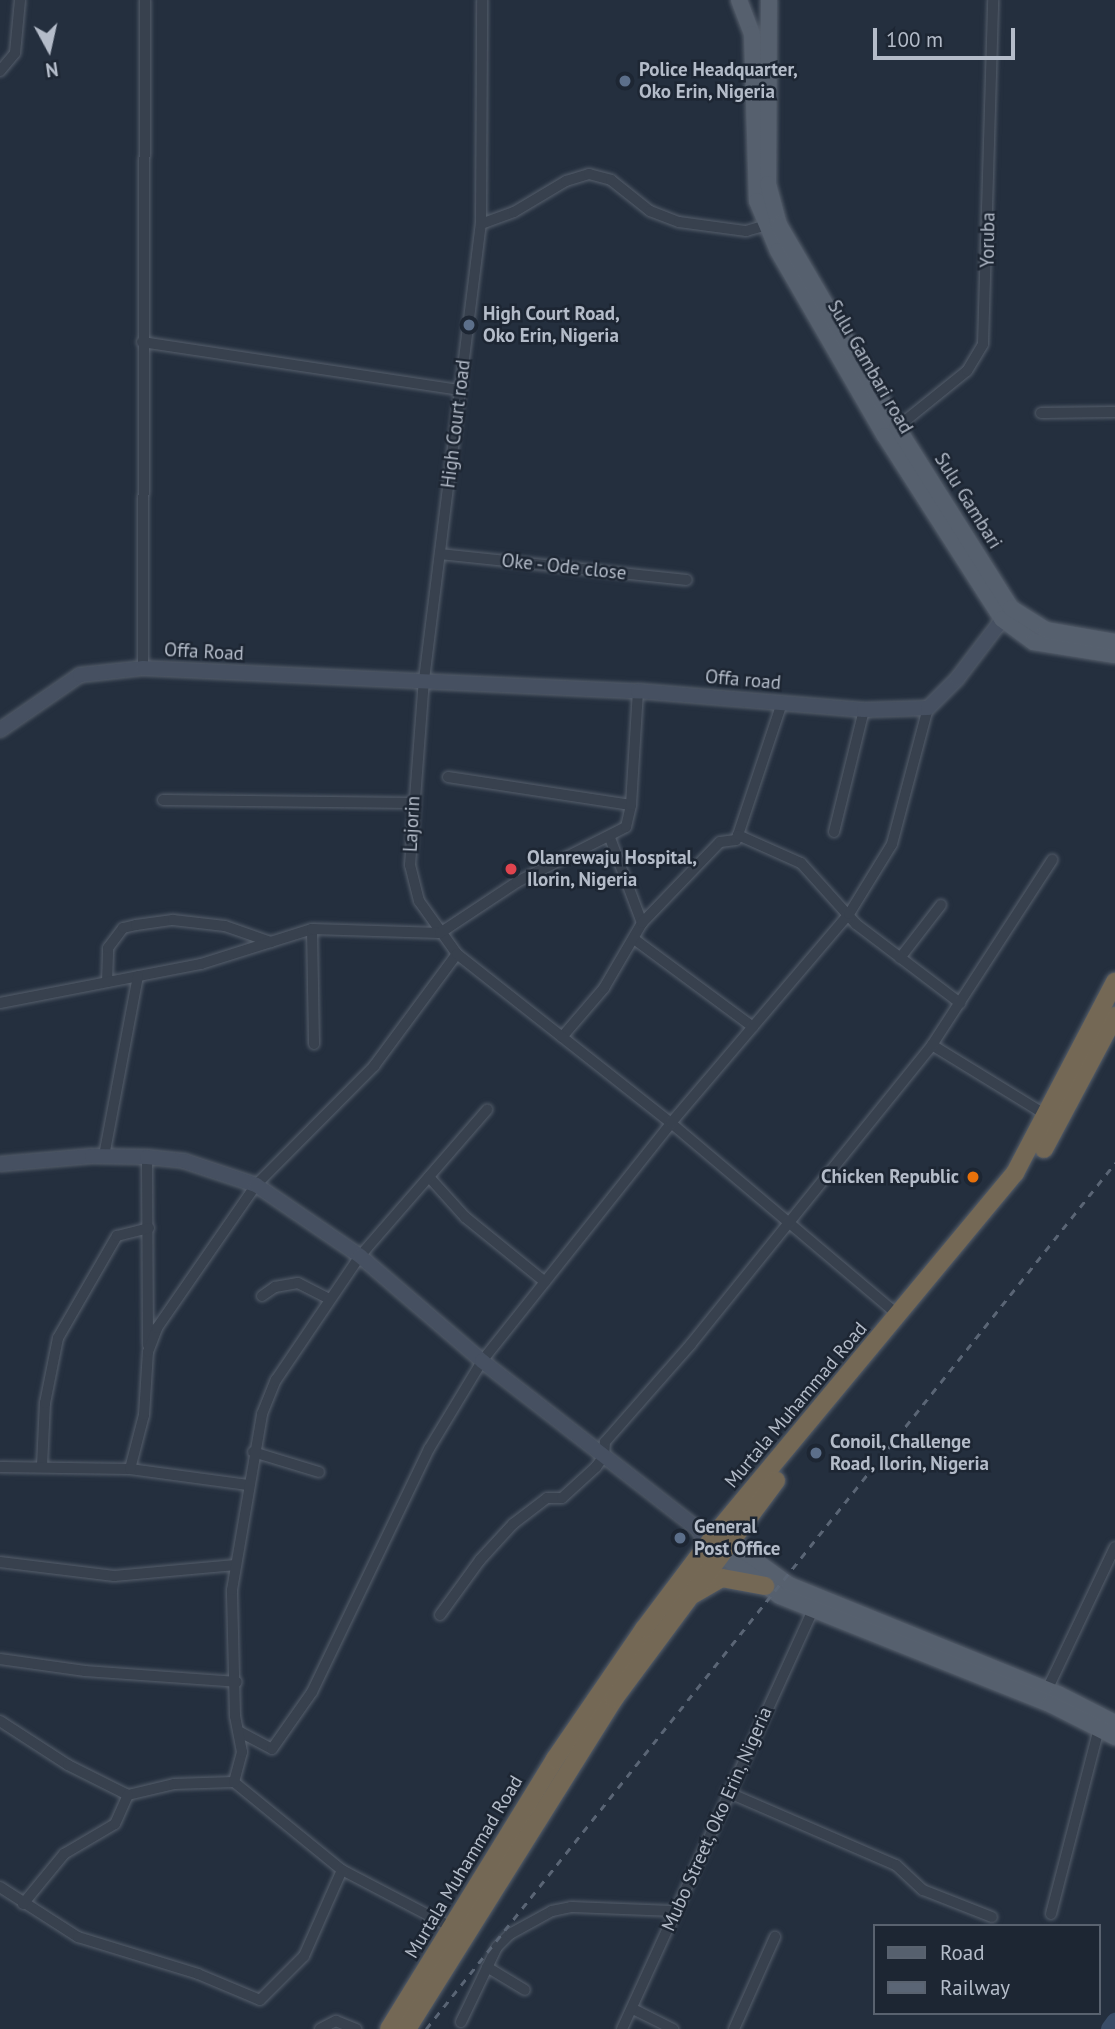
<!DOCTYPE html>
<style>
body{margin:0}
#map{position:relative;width:1115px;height:2029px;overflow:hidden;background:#242f3e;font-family:"PT Sans",sans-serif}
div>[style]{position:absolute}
.river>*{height:18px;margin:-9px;padding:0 9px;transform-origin:9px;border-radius:9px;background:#394c67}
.roads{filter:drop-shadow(0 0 2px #565f6c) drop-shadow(0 0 2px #565f6c)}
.street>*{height:10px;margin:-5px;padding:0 5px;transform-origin:5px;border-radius:5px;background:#38414e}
.secondary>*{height:14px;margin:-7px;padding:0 7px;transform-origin:7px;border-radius:7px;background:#465061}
.primary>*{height:16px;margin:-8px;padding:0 8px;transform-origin:8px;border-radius:8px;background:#56606e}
.highway>*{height:18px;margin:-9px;padding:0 9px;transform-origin:9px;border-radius:9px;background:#746855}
.rail>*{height:2.5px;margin-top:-1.25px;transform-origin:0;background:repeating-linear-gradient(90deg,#5a6575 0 7px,transparent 0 14px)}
.dots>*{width:19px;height:19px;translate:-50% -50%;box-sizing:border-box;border:4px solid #1d2633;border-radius:50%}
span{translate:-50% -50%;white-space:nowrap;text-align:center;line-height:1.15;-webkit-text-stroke:5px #1d2633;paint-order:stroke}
.poi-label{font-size:19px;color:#b4bcc9;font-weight:700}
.left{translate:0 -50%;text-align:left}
.right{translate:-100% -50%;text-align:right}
.street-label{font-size:19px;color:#b4bcc9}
.legend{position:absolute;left:873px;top:1924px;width:228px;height:91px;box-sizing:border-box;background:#1d2633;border:2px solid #59626f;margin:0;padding:9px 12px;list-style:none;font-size:21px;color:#b4bcc9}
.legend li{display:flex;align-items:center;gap:14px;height:35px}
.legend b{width:35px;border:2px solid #59626f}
.north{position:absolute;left:14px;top:14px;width:70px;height:70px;-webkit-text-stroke:5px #1d2633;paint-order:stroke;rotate:172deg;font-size:19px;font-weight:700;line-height:28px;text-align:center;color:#b4bcc9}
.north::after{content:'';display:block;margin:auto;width:24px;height:32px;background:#b4bcc9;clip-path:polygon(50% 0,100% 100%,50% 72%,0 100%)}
.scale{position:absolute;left:873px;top:28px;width:142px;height:32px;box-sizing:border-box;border:4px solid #b4bcc9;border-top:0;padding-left:9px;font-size:21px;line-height:24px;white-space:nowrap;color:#b4bcc9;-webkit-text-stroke:5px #1d2633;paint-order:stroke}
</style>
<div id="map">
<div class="river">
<i style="left:1110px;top:2029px;width:9px;rotate:-54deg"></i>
</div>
<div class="roads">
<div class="street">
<i style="left:0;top:71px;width:23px;rotate:-50deg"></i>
<i style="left:15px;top:53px;width:53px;rotate:-84.6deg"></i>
<i style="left:481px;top:224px;width:35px;rotate:-20deg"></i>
<i style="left:514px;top:212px;width:61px;rotate:-30.8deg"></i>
<i style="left:566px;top:181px;width:24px;rotate:-17deg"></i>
<i style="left:589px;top:174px;width:23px;rotate:15deg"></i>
<i style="left:611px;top:180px;width:50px;rotate:38.5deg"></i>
<i style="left:650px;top:211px;width:31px;rotate:21deg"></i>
<i style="left:679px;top:222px;width:68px;rotate:7.7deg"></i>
<i style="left:746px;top:231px;width:26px;rotate:-16deg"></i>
<i style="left:142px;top:342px;width:322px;rotate:8.6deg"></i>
<i style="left:1041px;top:413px;width:74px;rotate:-0.8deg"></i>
<i style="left:895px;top:429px;width:92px;rotate:-38.9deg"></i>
<i style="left:967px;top:371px;width:31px;rotate:-59deg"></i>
<i style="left:983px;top:344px;width:344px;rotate:-88.3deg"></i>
<i style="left:440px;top:554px;width:248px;rotate:6deg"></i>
<i style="left:143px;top:668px;width:668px;rotate:-89.83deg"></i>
<i style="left:448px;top:777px;width:185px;rotate:8.7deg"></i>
<i style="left:163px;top:800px;width:249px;rotate:0.7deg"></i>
<i style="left:834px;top:832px;width:126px;rotate:-76.2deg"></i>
<i style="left:738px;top:835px;width:139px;rotate:-71.6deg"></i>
<i style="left:610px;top:838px;width:91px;rotate:69.4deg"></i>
<i style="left:312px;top:929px;width:115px;rotate:89deg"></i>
<i style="left:634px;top:939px;width:148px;rotate:36.5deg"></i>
<i style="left:457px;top:954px;width:65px;rotate:-125.6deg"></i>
<i style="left:419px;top:901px;width:37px;rotate:-104deg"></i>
<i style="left:410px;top:865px;width:186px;rotate:-85.7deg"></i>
<i style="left:424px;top:680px;width:460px;rotate:-82.9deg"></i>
<i style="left:481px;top:224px;width:224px;rotate:-89.7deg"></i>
<i style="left:900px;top:958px;width:67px;rotate:-52.3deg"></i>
<i style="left:107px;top:982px;width:34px;rotate:-88deg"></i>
<i style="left:108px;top:948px;width:25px;rotate:-53deg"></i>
<i style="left:123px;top:928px;width:13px;rotate:-13deg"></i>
<i style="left:136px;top:925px;width:37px;rotate:-8deg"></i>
<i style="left:173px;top:920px;width:52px;rotate:6.6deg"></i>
<i style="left:225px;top:926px;width:49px;rotate:19.2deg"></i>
<i style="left:0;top:1003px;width:205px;rotate:-11deg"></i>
<i style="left:201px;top:964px;width:116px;rotate:-17.5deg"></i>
<i style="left:312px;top:929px;width:128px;rotate:1.8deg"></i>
<i style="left:440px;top:933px;width:92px;rotate:-33.5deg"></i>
<i style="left:517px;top:882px;width:122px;rotate:-26.8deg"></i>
<i style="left:626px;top:827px;width:23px;rotate:-77deg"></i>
<i style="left:631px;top:805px;width:114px;rotate:-86.5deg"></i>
<i style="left:562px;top:1037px;width:65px;rotate:-49.4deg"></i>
<i style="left:604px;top:988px;width:75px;rotate:-59.7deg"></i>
<i style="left:642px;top:923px;width:112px;rotate:-46.1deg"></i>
<i style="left:720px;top:842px;width:16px;rotate:-7deg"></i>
<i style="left:736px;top:840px;width:5px;rotate:-68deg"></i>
<i style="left:738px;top:835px;width:69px;rotate:24deg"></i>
<i style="left:801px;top:863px;width:82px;rotate:48deg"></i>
<i style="left:856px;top:924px;width:131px;rotate:37.2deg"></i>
<i style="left:932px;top:1045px;width:136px;rotate:31.5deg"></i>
<i style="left:104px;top:1156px;width:183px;rotate:-79.3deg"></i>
<i style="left:147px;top:1157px;width:188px;rotate:89.7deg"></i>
<i style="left:429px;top:1177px;width:54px;rotate:48deg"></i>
<i style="left:465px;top:1217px;width:103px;rotate:39.1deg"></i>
<i style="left:262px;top:1296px;width:16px;rotate:-35deg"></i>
<i style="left:275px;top:1287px;width:23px;rotate:-10deg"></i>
<i style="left:298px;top:1283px;width:36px;rotate:27deg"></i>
<i style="left:253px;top:1452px;width:69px;rotate:16.9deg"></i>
<i style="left:42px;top:1466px;width:63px;rotate:-87.3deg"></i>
<i style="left:45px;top:1403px;width:66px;rotate:-78.7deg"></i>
<i style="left:58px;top:1338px;width:118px;rotate:-60deg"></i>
<i style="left:117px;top:1236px;width:33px;rotate:-14deg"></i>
<i style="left:0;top:1467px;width:130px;rotate:0.9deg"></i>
<i style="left:130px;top:1469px;width:119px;rotate:7.7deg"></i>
<i style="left:130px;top:1469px;width:56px;rotate:-75.5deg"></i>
<i style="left:144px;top:1415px;width:63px;rotate:-86.4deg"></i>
<i style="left:148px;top:1352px;width:26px;rotate:-69deg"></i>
<i style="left:157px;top:1328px;width:174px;rotate:-55.3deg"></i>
<i style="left:256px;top:1185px;width:168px;rotate:-45.2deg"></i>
<i style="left:374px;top:1066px;width:139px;rotate:-53.5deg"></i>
<i style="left:457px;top:954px;width:273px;rotate:38.3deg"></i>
<i style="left:671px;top:1123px;width:299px;rotate:40.2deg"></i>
<i style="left:0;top:1562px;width:115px;rotate:7deg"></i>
<i style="left:114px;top:1576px;width:122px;rotate:-5.2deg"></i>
<i style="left:440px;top:1615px;width:68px;rotate:-54deg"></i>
<i style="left:480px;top:1560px;width:49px;rotate:-47.5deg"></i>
<i style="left:513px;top:1524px;width:43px;rotate:-37.4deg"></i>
<i style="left:547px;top:1498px;width:15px"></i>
<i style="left:562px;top:1498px;width:46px;rotate:-42.4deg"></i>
<i style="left:596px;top:1467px;width:14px;rotate:-54deg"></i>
<i style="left:604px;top:1456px;width:14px;rotate:-86deg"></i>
<i style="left:605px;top:1442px;width:130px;rotate:-48.7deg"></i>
<i style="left:691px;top:1344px;width:384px;rotate:-51.1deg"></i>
<i style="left:932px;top:1045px;width:221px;rotate:-57deg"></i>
<i style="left:0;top:1659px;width:86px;rotate:8deg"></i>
<i style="left:85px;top:1671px;width:152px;rotate:4.1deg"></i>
<i style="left:1047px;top:1690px;width:158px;rotate:-64.6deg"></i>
<i style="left:0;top:1721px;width:81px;rotate:32.9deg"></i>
<i style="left:68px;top:1765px;width:67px;rotate:26.6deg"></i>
<i style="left:128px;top:1795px;width:47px;rotate:-13.4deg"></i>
<i style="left:174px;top:1784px;width:60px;rotate:-1.9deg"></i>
<i style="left:234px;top:1782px;width:139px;rotate:39.2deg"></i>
<i style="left:342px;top:1870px;width:125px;rotate:27.6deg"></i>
<i style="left:240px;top:1732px;width:36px;rotate:28deg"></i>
<i style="left:272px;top:1749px;width:70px;rotate:-54.9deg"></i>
<i style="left:312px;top:1692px;width:270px;rotate:-64.3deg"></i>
<i style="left:429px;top:1449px;width:103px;rotate:-58.9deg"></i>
<i style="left:482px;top:1361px;width:304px;rotate:-51.5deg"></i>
<i style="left:671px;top:1123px;width:275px;rotate:-49.6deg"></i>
<i style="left:849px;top:914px;width:82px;rotate:-58.4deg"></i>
<i style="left:892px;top:844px;width:141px;rotate:-75.2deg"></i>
<i style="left:234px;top:1782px;width:31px;rotate:-75deg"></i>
<i style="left:242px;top:1752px;width:37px;rotate:-101deg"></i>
<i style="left:235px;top:1716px;width:126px;rotate:-91.4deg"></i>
<i style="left:232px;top:1590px;width:179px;rotate:-80.3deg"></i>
<i style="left:262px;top:1414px;width:37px;rotate:-68deg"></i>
<i style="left:276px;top:1380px;width:150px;rotate:-55.9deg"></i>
<i style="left:360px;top:1256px;width:194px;rotate:-49deg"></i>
<i style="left:727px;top:1792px;width:184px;rotate:23.4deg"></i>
<i style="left:896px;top:1865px;width:37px;rotate:43deg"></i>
<i style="left:923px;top:1890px;width:74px;rotate:21.4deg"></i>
<i style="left:0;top:1887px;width:93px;rotate:32.7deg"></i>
<i style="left:78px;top:1937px;width:126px;rotate:17.1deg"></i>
<i style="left:198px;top:1974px;width:67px;rotate:22.8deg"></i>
<i style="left:260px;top:2000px;width:62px;rotate:-45deg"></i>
<i style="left:304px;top:1956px;width:94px;rotate:-66.2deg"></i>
<i style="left:23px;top:1904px;width:65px;rotate:-50.6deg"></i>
<i style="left:64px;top:1854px;width:59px;rotate:-30.5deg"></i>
<i style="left:115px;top:1824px;width:32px;rotate:-66deg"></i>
<i style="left:1051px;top:1914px;width:192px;rotate:-75.5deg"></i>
<i style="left:487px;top:1967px;width:44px;rotate:31.2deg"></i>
<i style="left:633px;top:2009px;width:45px;rotate:26.6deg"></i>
<i style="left:461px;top:2022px;width:83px;rotate:-64.4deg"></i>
<i style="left:497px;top:1947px;width:18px;rotate:-45deg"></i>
<i style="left:510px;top:1934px;width:48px;rotate:-28.7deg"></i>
<i style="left:552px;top:1911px;width:19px;rotate:-12deg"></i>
<i style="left:571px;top:1907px;width:103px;rotate:2.2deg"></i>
<i style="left:320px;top:2029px;width:18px;rotate:-27deg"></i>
<i style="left:336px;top:2021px;width:22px;rotate:22deg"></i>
<i style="left:622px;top:2029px;width:460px;rotate:-65.5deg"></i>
<i style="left:734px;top:2029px;width:101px;rotate:-66deg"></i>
</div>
<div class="secondary">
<i style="left:0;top:730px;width:97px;rotate:-34.5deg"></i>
<i style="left:80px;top:675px;width:63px;rotate:-6.3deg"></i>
<i style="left:143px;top:668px;width:496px;rotate:2.7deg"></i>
<i style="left:638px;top:691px;width:227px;rotate:4.8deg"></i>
<i style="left:864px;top:710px;width:64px;rotate:-1.8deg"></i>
<i style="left:928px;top:708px;width:41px;rotate:-45deg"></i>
<i style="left:957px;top:679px;width:84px;rotate:-52.7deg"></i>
<i style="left:0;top:1164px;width:92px;rotate:-5deg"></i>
<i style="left:92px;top:1156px;width:55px;rotate:1deg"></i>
<i style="left:147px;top:1157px;width:37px;rotate:6deg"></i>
<i style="left:184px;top:1161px;width:76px;rotate:18.4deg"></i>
<i style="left:256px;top:1185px;width:126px;rotate:34.3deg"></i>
<i style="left:360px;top:1256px;width:161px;rotate:40.7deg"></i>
<i style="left:482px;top:1361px;width:274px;rotate:37.9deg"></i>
<i style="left:698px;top:1529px;width:18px;rotate:61deg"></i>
</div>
<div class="primary">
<i style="left:739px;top:0;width:36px;rotate:69deg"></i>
<i style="left:752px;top:34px;width:167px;rotate:88.3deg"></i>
<i style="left:757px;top:201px;width:54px;rotate:67.2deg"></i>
<i style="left:778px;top:251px;width:214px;rotate:60deg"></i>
<i style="left:885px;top:436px;width:217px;rotate:57.4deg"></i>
<i style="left:1002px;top:619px;width:39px;rotate:36deg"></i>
<i style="left:1034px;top:642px;width:82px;rotate:9.1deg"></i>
<i style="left:769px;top:0;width:184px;rotate:90.3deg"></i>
<i style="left:768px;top:184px;width:42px;rotate:75deg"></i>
<i style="left:779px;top:225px;width:234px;rotate:59.7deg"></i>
<i style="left:897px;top:427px;width:214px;rotate:57.8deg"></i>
<i style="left:1011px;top:608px;width:41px;rotate:32.2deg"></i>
<i style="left:1046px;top:630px;width:70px;rotate:9.9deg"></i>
<i style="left:721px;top:1536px;width:84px;rotate:35.8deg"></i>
<i style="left:789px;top:1585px;width:290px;rotate:22.1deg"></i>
<i style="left:1058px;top:1694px;width:64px;rotate:27deg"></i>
<i style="left:712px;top:1548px;width:83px;rotate:35.2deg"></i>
<i style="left:780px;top:1596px;width:291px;rotate:21.8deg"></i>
<i style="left:1050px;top:1704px;width:73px;rotate:26.9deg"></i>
</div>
<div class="highway">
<i style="left:1044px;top:1149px;width:151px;rotate:-61.9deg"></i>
<i style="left:694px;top:1594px;width:32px;rotate:-30deg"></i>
<i style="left:722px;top:1578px;width:44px;rotate:10.5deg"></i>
<i style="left:389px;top:2029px;width:317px;rotate:-58.4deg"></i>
<i style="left:555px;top:1759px;width:158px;rotate:-55.6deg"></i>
<i style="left:644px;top:1629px;width:120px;rotate:-53.1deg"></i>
<i style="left:716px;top:1533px;width:468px;rotate:-50.3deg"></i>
<i style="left:1015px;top:1173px;width:216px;rotate:-62.4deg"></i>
<i style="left:407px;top:2029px;width:390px;rotate:-57.9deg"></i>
<i style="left:614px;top:1699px;width:272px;rotate:-53.4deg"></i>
</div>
</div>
<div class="rail">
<i style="left:426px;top:2029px;width:1107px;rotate:-51.49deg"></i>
</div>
<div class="dots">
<i style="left:625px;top:81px;background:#5c6f8a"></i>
<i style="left:469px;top:325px;background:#5c6f8a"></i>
<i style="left:511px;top:869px;background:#e0444e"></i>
<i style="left:973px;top:1177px;background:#e8710a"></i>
<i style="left:816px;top:1453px;background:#5c6f8a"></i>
<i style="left:680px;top:1538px;background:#5c6f8a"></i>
</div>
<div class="poi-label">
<span class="left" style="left:639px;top:81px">Police Headquarter,<br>Oko Erin, Nigeria</span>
<span class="left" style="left:483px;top:325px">High Court Road,<br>Oko Erin, Nigeria</span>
<span class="left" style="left:527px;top:869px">Olanrewaju Hospital,<br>Ilorin, Nigeria</span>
<span class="right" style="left:959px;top:1177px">Chicken Republic</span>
<span class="left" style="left:830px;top:1453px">Conoil, Challenge<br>Road, Ilorin, Nigeria</span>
<span class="left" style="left:694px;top:1538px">General<br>Post Office</span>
</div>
<div class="street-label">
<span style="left:988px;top:240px;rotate:-89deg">Yoruba</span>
<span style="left:870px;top:367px;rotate:60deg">Sulu Gambari road</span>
<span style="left:456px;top:424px;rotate:-83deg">High Court road</span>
<span style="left:968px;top:501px;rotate:58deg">Sulu Gambari</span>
<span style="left:564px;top:567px;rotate:6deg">Oke - Ode close</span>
<span style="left:204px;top:652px;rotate:3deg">Offa Road</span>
<span style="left:743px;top:680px;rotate:5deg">Offa road</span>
<span style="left:412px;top:824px;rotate:-87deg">Lajorin</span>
<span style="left:796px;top:1405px;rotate:-50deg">Murtala Muhammad Road</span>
<span style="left:717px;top:1819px;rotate:-66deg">Mubo Street, Oko Erin, Nigeria</span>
<span style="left:464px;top:1867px;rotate:-59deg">Murtala Muhammad Road</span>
</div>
<ul class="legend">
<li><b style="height:9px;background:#56606e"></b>Road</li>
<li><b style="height:9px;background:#5a6575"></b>Railway</li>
</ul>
<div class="north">N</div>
<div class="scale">100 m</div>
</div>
